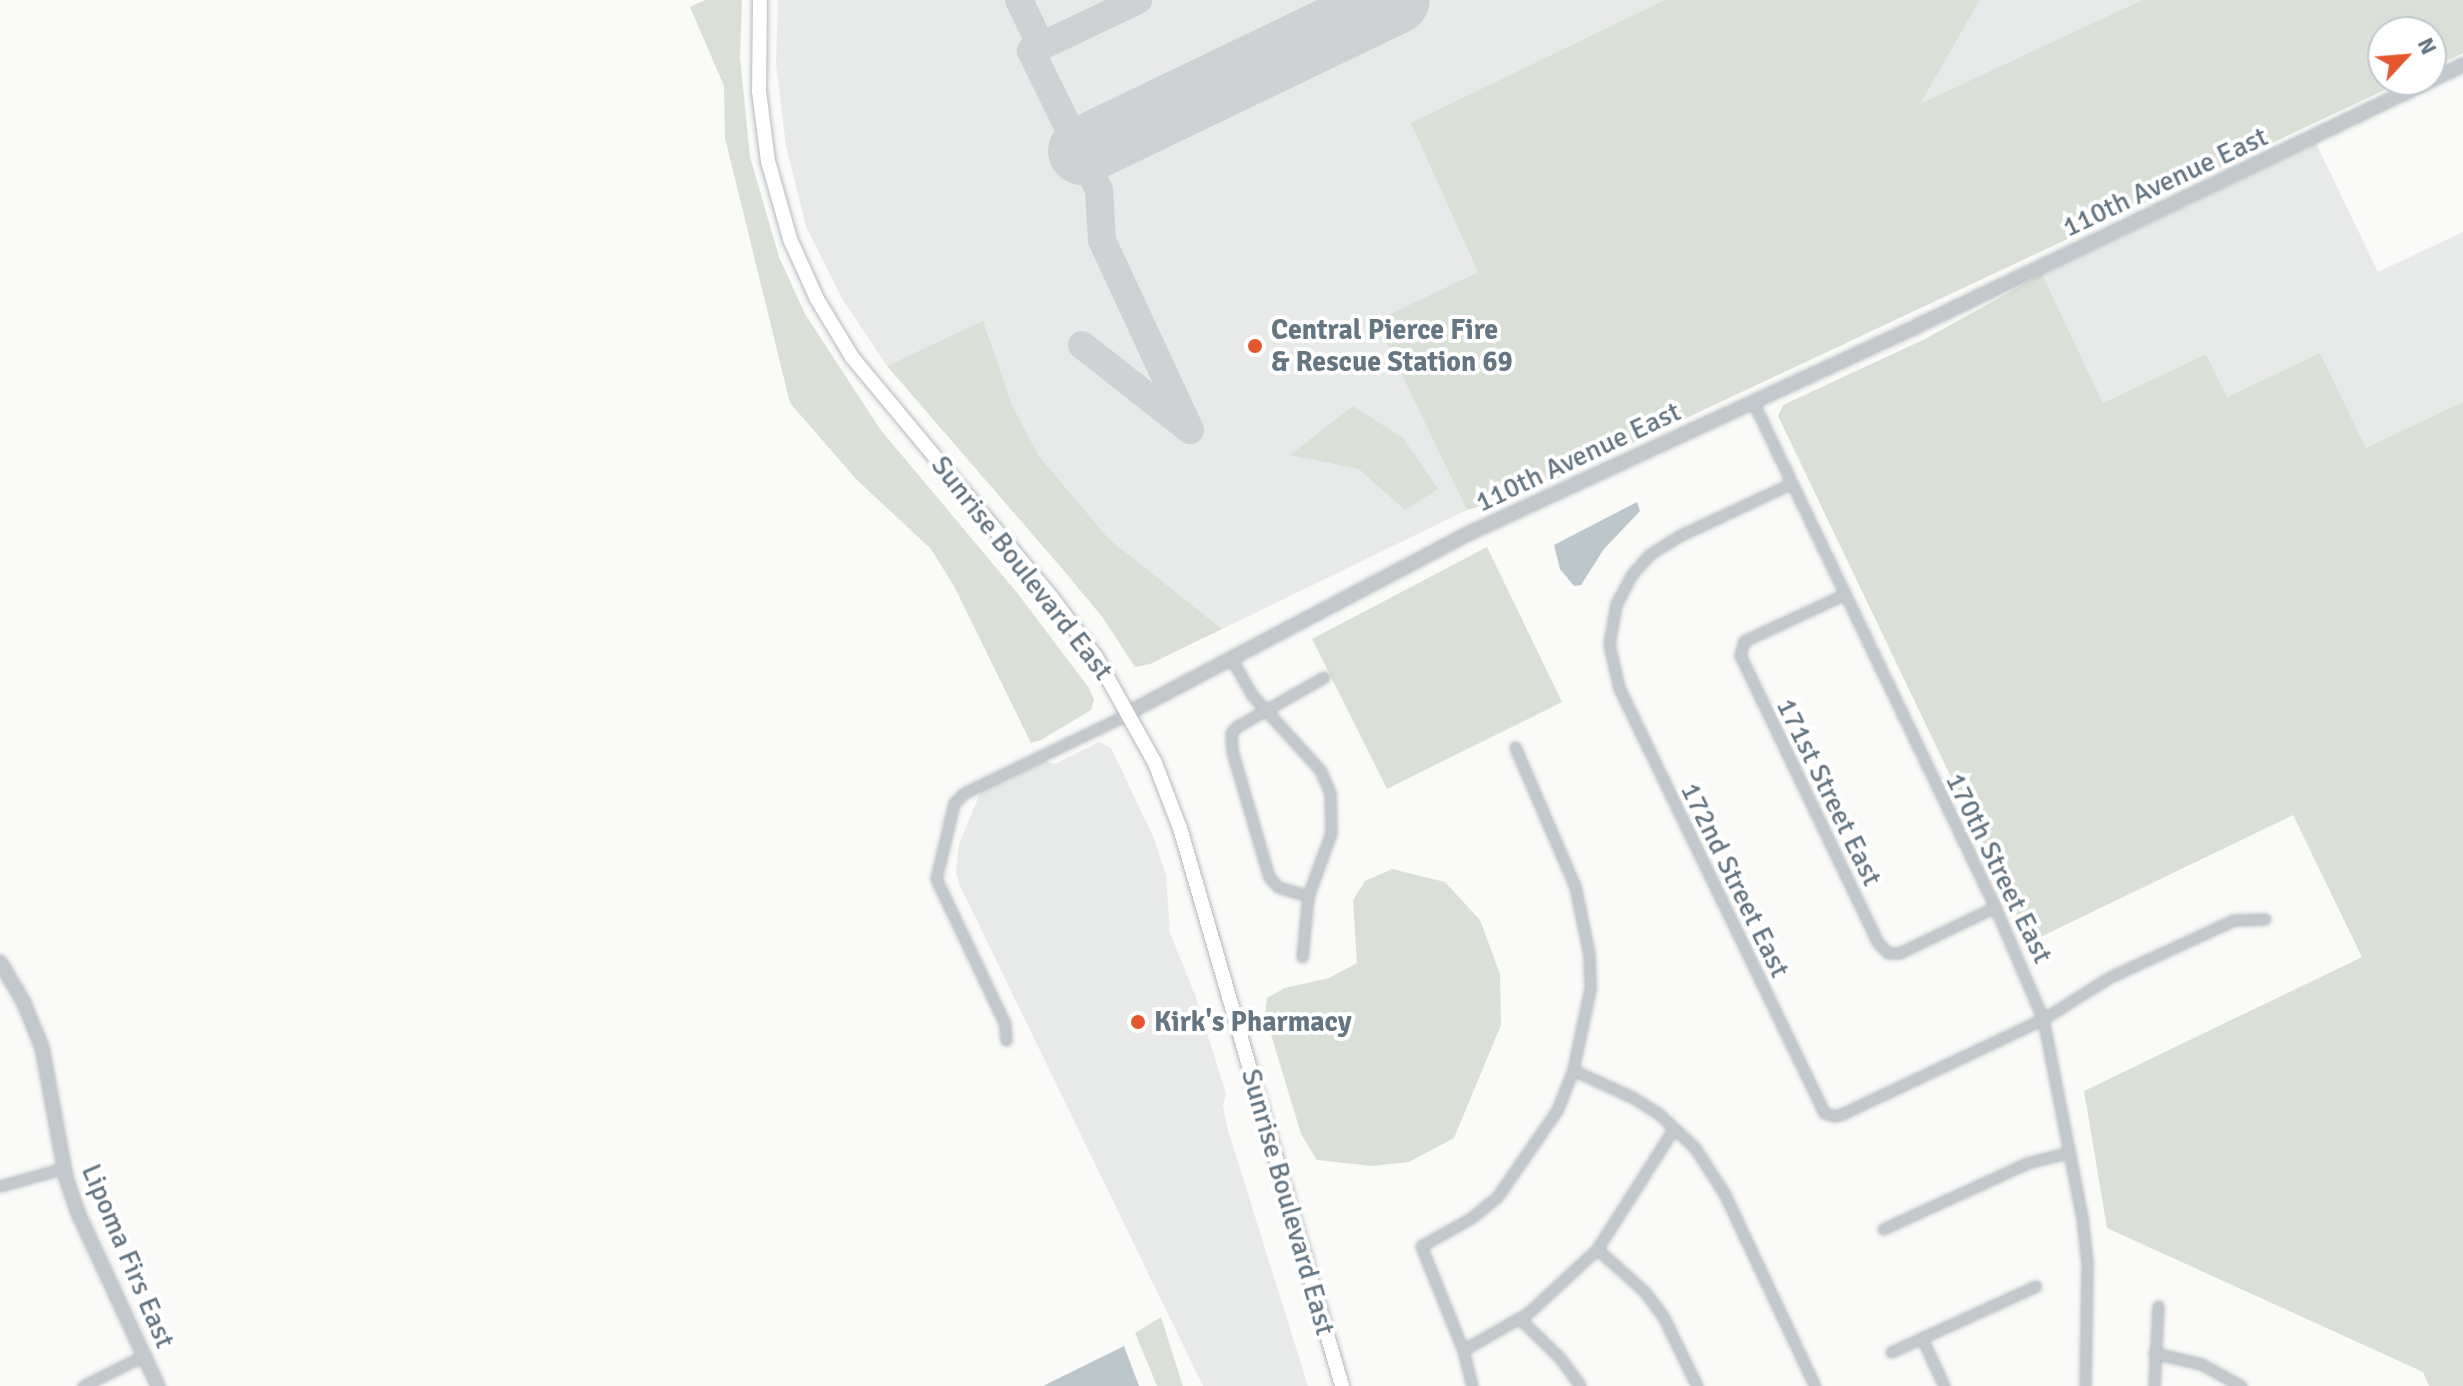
<!DOCTYPE html>
<style>
body{margin:0}
#map{position:relative;width:2463px;height:1386px;overflow:hidden;background:#fafaf8;font-family:Signika,sans-serif}
div>[style]{position:absolute}
.built>*{inset:0;background:#e8e9e9}
.green>*{inset:0;background:#dadfd7}
.water>*{inset:0;background:#bbc7cb}
.taxiway>*{height:28px;margin:-14px;padding:0 14px;transform-origin:14px;border-radius:14px;background:#ced2d4}
.runway>*{height:68px;margin:-34px;padding:0 34px;transform-origin:34px;border-radius:34px;background:#ced2d4}
.roads{filter:drop-shadow(0 0 2px #b3babf) drop-shadow(0 0 2px #b3babf)}
.minor>*{height:9px;margin:-4.5px;padding:0 4.5px;transform-origin:4.5px;border-radius:4.5px;background:#c3c8cc}
.tertiary>*{height:12px;margin:-6px;padding:0 6px;transform-origin:6px;border-radius:6px;background:#c3c8cc}
.secondary>*{height:14px;margin:-7px;padding:0 7px;transform-origin:7px;border-radius:7px;background:#fff}
.dots>*{width:22px;height:22px;translate:-50% -50%;box-sizing:border-box;border:4px solid #fff;border-radius:50%}
span{translate:-50% -50%;white-space:nowrap;text-align:center;line-height:1.15;-webkit-text-stroke:8px #fff;paint-order:stroke}
.street-label{font-size:28px;color:#657683}
.poi-label{font-size:28px;color:#657683;font-weight:700}
.left{translate:0 -50%;text-align:left}
.north{position:absolute;left:2367px;top:16px;width:80px;height:80px;box-sizing:border-box;background:#fff;border:2px solid #c1c8cd;border-radius:50%;rotate:64deg;font-size:22px;font-weight:700;line-height:32px;text-align:center;color:#657683}
.north::after{content:'';display:block;margin:auto;width:28px;height:36px;background:#e4572e;clip-path:polygon(50% 0,100% 100%,50% 72%,0 100%)}
</style>
<div id="map">
<div class="built">
<i style="clip-path:polygon(778px 0,1665px 0,1478px 272px,1377px 322px,1467px 510px,1222px 629px,1109px 539px,1039px 456px,1012px 405px,983px 322px,887px 366px,841px 297px,806px 227px,786px 146px,776px 64px)"></i>
<i style="clip-path:polygon(1980px 0,2142px 0,1919px 105px)"></i>
<i style="clip-path:polygon(2316px 143px,2378px 272px,2463px 232px,2463px 402px,2366px 449px,2320px 353px,2227px 397px,2206px 354px,2103px 403px,2042px 274px)"></i>
<i style="clip-path:polygon(1099px 742px,1111px 748px,1153px 836px,1166px 875px,1170px 933px,1195px 995px,1226px 1093px,1223px 1106px,1228px 1130px,1308px 1386px,1203px 1386px,960px 886px,956px 873px,959px 844px,981px 791px,1043px 761px,1055px 764px)"></i>
</div>
<div class="green">
<i style="clip-path:polygon(705px 0,742px 0,740px 57px,750px 157px,779px 257px,805px 314px,880px 429px,1018px 594px,1089px 688px,1094px 700px,1091px 710px,1041px 740px,1031px 743px,954px 586px,931px 549px,856px 479px,790px 403px,725px 138px,724px 86px,690px 7px)"></i>
<i style="clip-path:polygon(1665px 0,1980px 0,1920px 104px,2142px 0,2463px 0,2463px 53px,2431px 68px,2431px 32px,2383px 32px,2383px 80px,2406px 80px,1529px 492px,1467px 510px,1376px 321px,1478px 272px,1411px 123px)"></i>
<i style="clip-path:polygon(2042px 274px,2103px 403px,2206px 354px,2227px 397px,2320px 353px,2366px 448px,2463px 402px,2463px 1386px,2429px 1386px,2423px 1372px,2107px 1228px,2084px 1091px,2362px 957px,2293px 815px,2030px 942px,1778px 416px,1783px 405px,1925px 339px)"></i>
<i style="clip-path:polygon(983px 321px,1012px 405px,1039px 456px,1109px 539px,1222px 629px,1150px 664px,1135px 667px,1103px 618px,1065px 572px,887px 366px)"></i>
<i style="clip-path:polygon(1353px 406px,1403px 438px,1438px 489px,1405px 510px,1359px 469px,1290px 455px)"></i>
<i style="clip-path:polygon(1487px 547px,1562px 702px,1387px 789px,1312px 639px)"></i>
<i style="clip-path:polygon(1392px 869px,1445px 882px,1480px 920px,1500px 974px,1501px 1025px,1454px 1138px,1409px 1162px,1372px 1166px,1317px 1160px,1301px 1134px,1265px 1014px,1267px 998px,1285px 988px,1329px 978px,1357px 963px,1353px 900px,1365px 881px)"></i>
<i style="clip-path:polygon(1161px 1317px,1180px 1377px,1183px 1386px,1157px 1386px,1135px 1333px)"></i>
</div>
<div class="water">
<i style="clip-path:polygon(1637px 502px,1640px 511px,1604px 549px,1581px 585px,1574px 586px,1560px 569px,1554px 545px)"></i>
<i style="clip-path:polygon(1124px 1346px,1139px 1386px,1043px 1386px)"></i>
</div>
<div class="taxiway">
<i style="left:1019px;top:0;width:51px;rotate:64.4deg"></i>
<i style="left:1385px;top:0;width:4px;rotate:63deg"></i>
<i style="left:1082px;top:345px;width:137px;rotate:38.2deg"></i>
<i style="left:1190px;top:430px;width:209px;rotate:-114.9deg"></i>
<i style="left:1102px;top:240px;width:50px;rotate:-93.4deg"></i>
<i style="left:1099px;top:190px;width:155px;rotate:-116.1deg"></i>
<i style="left:1031px;top:51px;width:119px;rotate:-25.5deg"></i>
</div>
<div class="runway">
<i style="left:1082px;top:151px;width:348px;rotate:-25.7deg"></i>
</div>
<div class="roads">
<div class="minor">
<i style="left:1753px;top:402px;width:560px;rotate:64.4deg"></i>
<i style="left:1995px;top:907px;width:122px;rotate:66.8deg"></i>
<i style="left:2043px;top:1019px;width:202px;rotate:78.9deg"></i>
<i style="left:2082px;top:1217px;width:46px;rotate:83.8deg"></i>
<i style="left:2087px;top:1263px;width:123px;rotate:90.9deg"></i>
<i style="left:1790px;top:484px;width:123px;rotate:154.9deg"></i>
<i style="left:1679px;top:536px;width:34px;rotate:148deg"></i>
<i style="left:1650px;top:554px;width:27px;rotate:132deg"></i>
<i style="left:1632px;top:574px;width:34px;rotate:118deg"></i>
<i style="left:1616px;top:604px;width:41px;rotate:99.9deg"></i>
<i style="left:1609px;top:644px;width:45px;rotate:77.2deg"></i>
<i style="left:1619px;top:688px;width:472px;rotate:64.2deg"></i>
<i style="left:1824px;top:1113px;width:11px;rotate:15deg"></i>
<i style="left:1835px;top:1116px;width:9px;rotate:-18deg"></i>
<i style="left:1844px;top:1113px;width:220px;rotate:-25.3deg"></i>
<i style="left:2043px;top:1019px;width:79px;rotate:-32.1deg"></i>
<i style="left:2110px;top:977px;width:136px;rotate:-24.7deg"></i>
<i style="left:2234px;top:920px;width:31px;rotate:-2deg"></i>
<i style="left:1843px;top:595px;width:109px;rotate:155.1deg"></i>
<i style="left:1744px;top:641px;width:15px;rotate:106deg"></i>
<i style="left:1740px;top:655px;width:319px;rotate:64.4deg"></i>
<i style="left:1878px;top:943px;width:14px;rotate:45deg"></i>
<i style="left:1888px;top:953px;width:11px"></i>
<i style="left:1899px;top:953px;width:106px;rotate:-25.6deg"></i>
<i style="left:1231px;top:658px;width:43px;rotate:60.4deg"></i>
<i style="left:1252px;top:695px;width:101px;rotate:47.8deg"></i>
<i style="left:1320px;top:770px;width:24px;rotate:66deg"></i>
<i style="left:1330px;top:792px;width:41px;rotate:88.6deg"></i>
<i style="left:1331px;top:833px;width:67px;rotate:110.1deg"></i>
<i style="left:1308px;top:896px;width:61px;rotate:95.6deg"></i>
<i style="left:1515px;top:747px;width:151px;rotate:66.7deg"></i>
<i style="left:1575px;top:886px;width:69px;rotate:78.4deg"></i>
<i style="left:1589px;top:954px;width:35px;rotate:88deg"></i>
<i style="left:1590px;top:989px;width:83px;rotate:101.9deg"></i>
<i style="left:1573px;top:1070px;width:65px;rotate:24.6deg"></i>
<i style="left:1632px;top:1097px;width:31px;rotate:32deg"></i>
<i style="left:1658px;top:1113px;width:51px;rotate:43.4deg"></i>
<i style="left:1695px;top:1148px;width:54px;rotate:57.2deg"></i>
<i style="left:1724px;top:1193px;width:213px;rotate:64.8deg"></i>
<i style="left:1308px;top:896px;width:31px;rotate:-163deg"></i>
<i style="left:1278px;top:887px;width:13px;rotate:-132deg"></i>
<i style="left:1269px;top:877px;width:131px;rotate:-106.4deg"></i>
<i style="left:1232px;top:751px;width:18px;rotate:-93deg"></i>
<i style="left:1231px;top:733px;width:8px;rotate:-50deg"></i>
<i style="left:1236px;top:727px;width:101px;rotate:-29.6deg"></i>
<i style="left:1006px;top:1040px;width:16px;rotate:-94deg"></i>
<i style="left:1005px;top:1024px;width:161px;rotate:-115.4deg"></i>
<i style="left:936px;top:879px;width:78px;rotate:-76.7deg"></i>
<i style="left:954px;top:803px;width:14px;rotate:-45deg"></i>
<i style="left:964px;top:793px;width:184px;rotate:-25.7deg"></i>
<i style="left:0;top:1186px;width:66px;rotate:-15.7deg"></i>
<i style="left:1883px;top:1229px;width:158px;rotate:-24.6deg"></i>
<i style="left:2027px;top:1163px;width:44px;rotate:-14.3deg"></i>
<i style="left:1597px;top:1249px;width:63px;rotate:41.8deg"></i>
<i style="left:1644px;top:1291px;width:31px;rotate:53deg"></i>
<i style="left:1663px;top:1316px;width:78px;rotate:64.1deg"></i>
<i style="left:1519px;top:1318px;width:57px;rotate:44.3deg"></i>
<i style="left:1560px;top:1358px;width:34px;rotate:54deg"></i>
<i style="left:1922px;top:1338px;width:53px;rotate:65.4deg"></i>
<i style="left:1463px;top:1350px;width:75px;rotate:-29.6deg"></i>
<i style="left:1528px;top:1313px;width:94px;rotate:-42.8deg"></i>
<i style="left:1597px;top:1249px;width:143px;rotate:-57.5deg"></i>
<i style="left:1891px;top:1352px;width:159px;rotate:-24.5deg"></i>
<i style="left:2154px;top:1353px;width:48px;rotate:13.2deg"></i>
<i style="left:2201px;top:1364px;width:46px;rotate:28.8deg"></i>
<i style="left:83px;top:1386px;width:67px;rotate:-26.6deg"></i>
<i style="left:1472px;top:1386px;width:37px;rotate:-104deg"></i>
<i style="left:1463px;top:1350px;width:112px;rotate:-112deg"></i>
<i style="left:1421px;top:1246px;width:57px;rotate:-29.2deg"></i>
<i style="left:1471px;top:1218px;width:33px;rotate:-39deg"></i>
<i style="left:1497px;top:1197px;width:106px;rotate:-55.4deg"></i>
<i style="left:1557px;top:1110px;width:43px;rotate:-68.2deg"></i>
<i style="left:2154px;top:1386px;width:80px;rotate:-87.1deg"></i>
</div>
<div class="tertiary">
<i style="left:1130px;top:712px;width:386px;rotate:-27.8deg"></i>
<i style="left:1472px;top:532px;width:486px;rotate:-24.8deg"></i>
<i style="left:1913px;top:328px;width:610px;rotate:-25.56deg"></i>
<i style="left:0;top:962px;width:45px;rotate:59.5deg"></i>
<i style="left:23px;top:1001px;width:50px;rotate:67.6deg"></i>
<i style="left:42px;top:1047px;width:133px;rotate:79.6deg"></i>
<i style="left:66px;top:1178px;width:37px;rotate:71deg"></i>
<i style="left:78px;top:1213px;width:191px;rotate:65.2deg"></i>
</div>
<div class="secondary">
<i style="left:760px;top:0;width:91px;rotate:90.6deg"></i>
<i style="left:759px;top:91px;width:71px;rotate:82.7deg"></i>
<i style="left:768px;top:161px;width:81px;rotate:74.2deg"></i>
<i style="left:790px;top:239px;width:66px;rotate:65.8deg"></i>
<i style="left:817px;top:299px;width:68px;rotate:58.9deg"></i>
<i style="left:852px;top:357px;width:313px;rotate:50.3deg"></i>
<i style="left:1052px;top:598px;width:74px;rotate:53.3deg"></i>
<i style="left:1096px;top:657px;width:121px;rotate:60.9deg"></i>
<i style="left:1155px;top:763px;width:70px;rotate:69deg"></i>
<i style="left:1180px;top:828px;width:581px;rotate:73.81deg"></i>
</div>
</div>
<div class="dots">
<i style="left:1255px;top:346px;background:#e4572e"></i>
<i style="left:1138px;top:1022px;background:#e4572e"></i>
</div>
<div class="street-label">
<span style="left:2165px;top:182px;rotate:-25deg">110th Avenue East</span>
<span style="left:1578px;top:457px;rotate:-25deg">110th Avenue East</span>
<span style="left:1022px;top:568px;rotate:52deg">Sunrise Boulevard East</span>
<span style="left:1829px;top:792px;rotate:64deg">171st Street East</span>
<span style="left:1999px;top:868px;rotate:64deg">170th Street East</span>
<span style="left:1735px;top:880px;rotate:64deg">172nd Street East</span>
<span style="left:1288px;top:1202px;rotate:74deg">Sunrise Boulevard East</span>
<span style="left:128px;top:1256px;rotate:67deg">Lipoma Firs East</span>
</div>
<div class="poi-label">
<span class="left" style="left:1271px;top:346px">Central Pierce Fire<br>&amp; Rescue Station 69</span>
<span class="left" style="left:1154px;top:1022px">Kirk's Pharmacy</span>
</div>
<div class="north">N</div>
</div>
